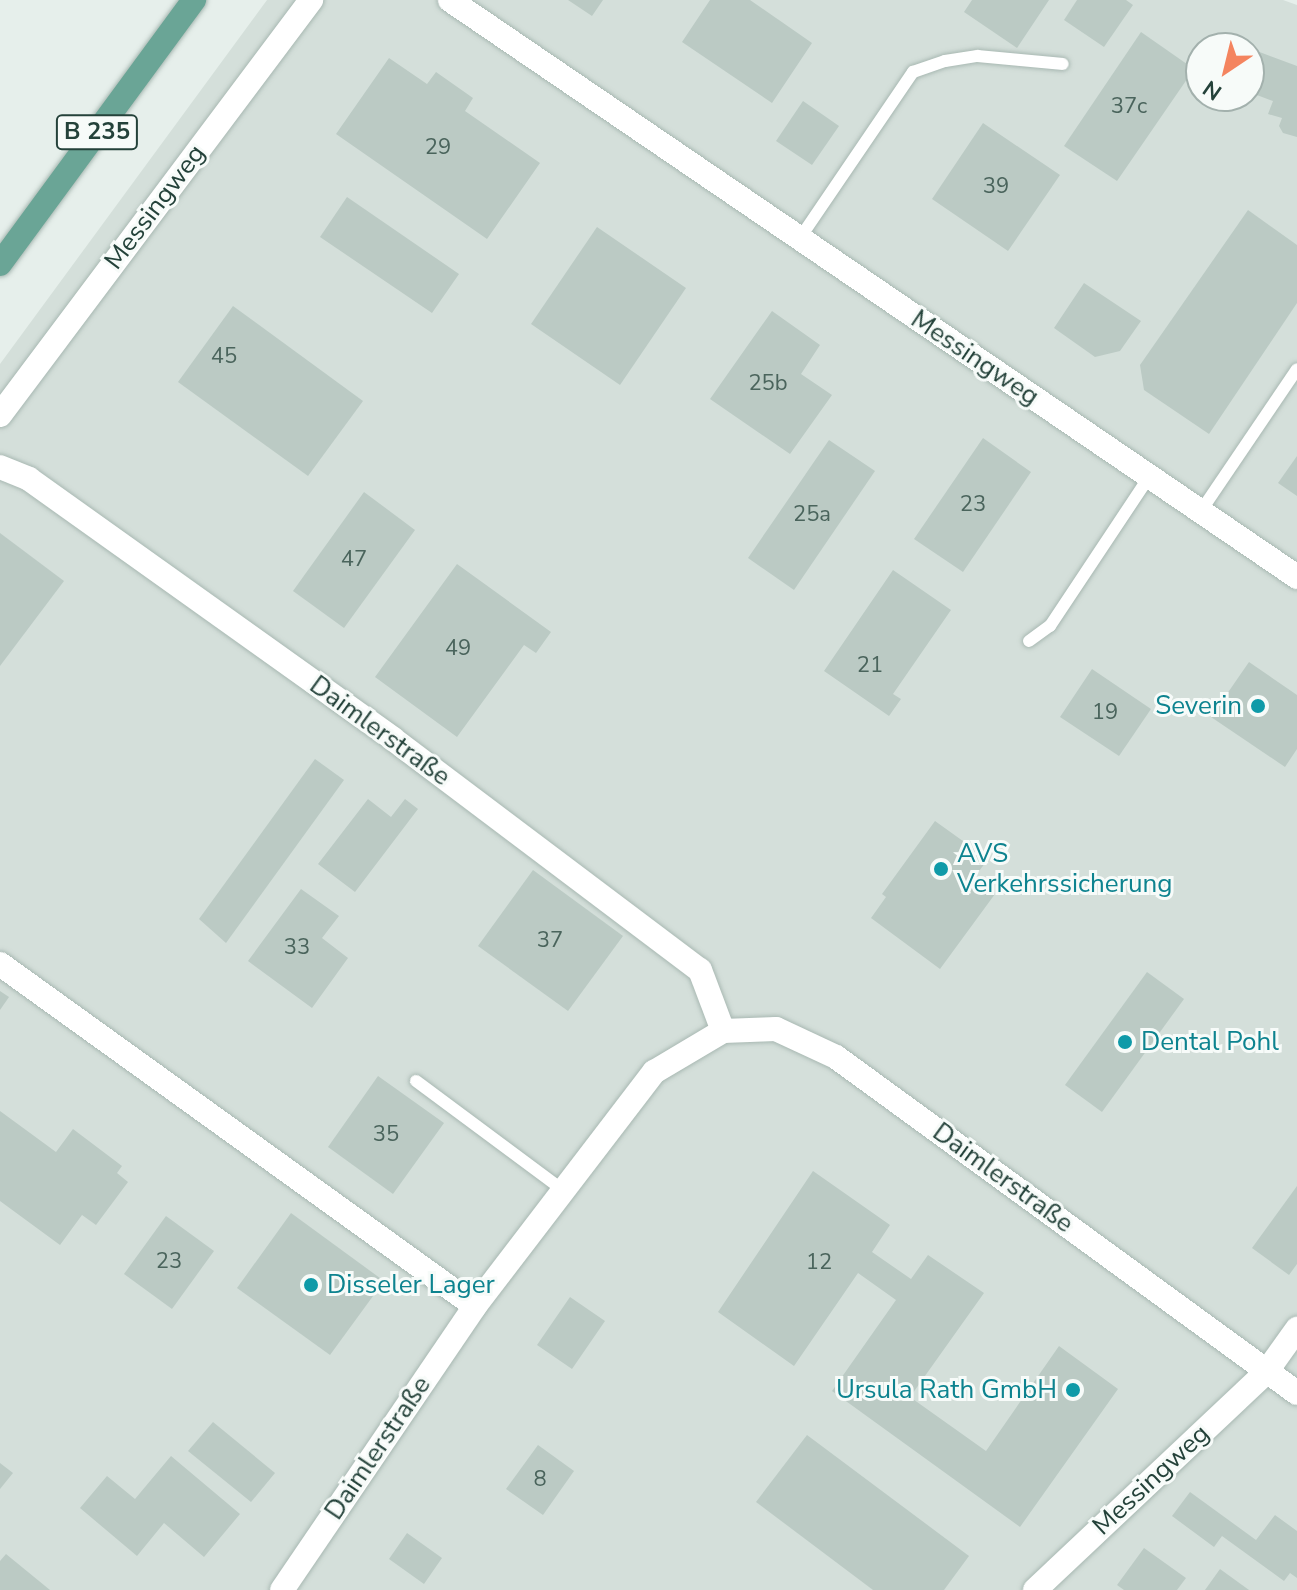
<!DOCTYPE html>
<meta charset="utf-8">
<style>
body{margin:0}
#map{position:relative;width:1297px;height:1590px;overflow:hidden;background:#e6efeb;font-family:"Nunito Sans",sans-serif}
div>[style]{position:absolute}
.built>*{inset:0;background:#d4dfda}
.building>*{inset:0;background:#bbcac4}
.roads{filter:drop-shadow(0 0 2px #a8b8b2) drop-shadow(0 0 2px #a8b8b2)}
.lane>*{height:12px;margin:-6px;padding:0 6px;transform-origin:6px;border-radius:6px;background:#fff}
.street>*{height:24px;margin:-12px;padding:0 12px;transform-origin:12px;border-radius:12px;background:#fff}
.primary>*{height:24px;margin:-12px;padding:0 12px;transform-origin:12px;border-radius:12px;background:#6aa596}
.dots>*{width:22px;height:22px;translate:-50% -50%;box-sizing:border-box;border:4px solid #f7fbf9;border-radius:50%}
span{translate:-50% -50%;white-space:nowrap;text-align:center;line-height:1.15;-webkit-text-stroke:6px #f7fbf9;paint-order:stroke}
.number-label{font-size:22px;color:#4a645c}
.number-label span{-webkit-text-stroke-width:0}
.shield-label span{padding:2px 6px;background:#f7fbf9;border:2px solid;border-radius:6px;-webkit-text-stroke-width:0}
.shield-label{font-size:24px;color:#24423a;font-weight:700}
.street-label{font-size:26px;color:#24423a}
.culture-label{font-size:26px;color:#0d838f}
.right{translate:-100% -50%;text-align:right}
.left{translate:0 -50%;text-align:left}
.north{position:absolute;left:1185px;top:32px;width:80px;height:80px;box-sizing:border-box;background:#f7fbf9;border:2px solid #a3b1ad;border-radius:50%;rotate:215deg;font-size:22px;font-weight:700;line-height:32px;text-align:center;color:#24423a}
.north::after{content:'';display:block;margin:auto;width:28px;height:36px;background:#f4845f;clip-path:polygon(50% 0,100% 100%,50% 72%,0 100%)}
</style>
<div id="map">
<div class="built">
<i style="clip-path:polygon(evenodd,267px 0,1283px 0,1297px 5px,1297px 1590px,0 1590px,0 364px,267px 0,1201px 48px,1249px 48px,1249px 96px,1201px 96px,1201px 48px)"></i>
</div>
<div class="building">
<i style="clip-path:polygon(568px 0,603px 0,592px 16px)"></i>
<i style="clip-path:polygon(710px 0,750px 0,812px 43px,772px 103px,682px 42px)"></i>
<i style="clip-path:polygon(972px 0,1049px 0,1017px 48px,964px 12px)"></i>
<i style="clip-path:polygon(1077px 0,1126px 0,1133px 5px,1104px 47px,1064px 20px)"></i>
<i style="clip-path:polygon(1141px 32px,1194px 69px,1117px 181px,1064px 146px)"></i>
<i style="clip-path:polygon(1249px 48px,1297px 66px,1297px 137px,1283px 133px,1279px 126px,1282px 118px,1268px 114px,1273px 101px,1249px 92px)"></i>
<i style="clip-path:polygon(389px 58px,427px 84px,436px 72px,473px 98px,465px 111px,540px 163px,487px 239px,336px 134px)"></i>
<i style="clip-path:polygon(803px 101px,839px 126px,812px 165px,776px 141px)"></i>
<i style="clip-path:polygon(983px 123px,1060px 175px,1008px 251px,932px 199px)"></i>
<i style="clip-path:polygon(347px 197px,459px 274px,432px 313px,320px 237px)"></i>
<i style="clip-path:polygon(1248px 210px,1297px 245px,1297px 303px,1209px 434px,1144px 390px,1140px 365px)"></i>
<i style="clip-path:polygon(597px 227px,686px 288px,620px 385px,531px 324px)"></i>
<i style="clip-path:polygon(1084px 283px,1141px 321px,1120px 351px,1095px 357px,1054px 328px)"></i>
<i style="clip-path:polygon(233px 306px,363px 401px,308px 476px,178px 382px)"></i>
<i style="clip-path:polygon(772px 311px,820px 345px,801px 374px,832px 395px,790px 454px,710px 399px)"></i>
<i style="clip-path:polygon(983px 438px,1031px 472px,963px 572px,914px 539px)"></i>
<i style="clip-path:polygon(829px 440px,875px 471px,794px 590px,748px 558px)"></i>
<i style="clip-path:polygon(1297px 456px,1297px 496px,1278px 483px)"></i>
<i style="clip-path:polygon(364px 492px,415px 530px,344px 628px,293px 591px)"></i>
<i style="clip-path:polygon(0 533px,64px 581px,0 666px)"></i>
<i style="clip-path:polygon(457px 564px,551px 632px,536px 653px,524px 645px,457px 737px,375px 677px)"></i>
<i style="clip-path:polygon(893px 570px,951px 610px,893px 694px,901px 699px,889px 716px,824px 671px)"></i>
<i style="clip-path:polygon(1249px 662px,1297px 695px,1297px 749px,1285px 767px,1211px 717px)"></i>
<i style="clip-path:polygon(1092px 669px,1151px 709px,1119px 756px,1060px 717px)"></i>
<i style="clip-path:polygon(315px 759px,344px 780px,226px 943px,199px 919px)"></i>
<i style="clip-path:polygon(368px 799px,391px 817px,405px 799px,418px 809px,355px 892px,318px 864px)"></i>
<i style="clip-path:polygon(935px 821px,988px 859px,974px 878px,995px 894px,940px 969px,871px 918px,886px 897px,882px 894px)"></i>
<i style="clip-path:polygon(533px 870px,623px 936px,568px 1011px,478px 946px)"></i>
<i style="clip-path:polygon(301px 889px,339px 916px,322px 938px,348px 958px,312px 1008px,248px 961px)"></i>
<i style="clip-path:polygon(1147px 972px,1184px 999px,1102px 1112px,1065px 1085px)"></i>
<i style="clip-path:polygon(0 991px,9px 997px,0 1010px)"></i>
<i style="clip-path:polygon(378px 1076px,444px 1123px,393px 1194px,328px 1147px)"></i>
<i style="clip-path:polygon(0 1111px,56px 1152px,73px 1129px,122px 1166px,117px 1173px,128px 1182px,96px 1225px,82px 1215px,60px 1245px,0 1201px)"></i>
<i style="clip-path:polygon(813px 1171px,890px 1225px,872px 1252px,911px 1279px,928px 1255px,984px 1293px,910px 1397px,986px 1451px,1059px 1346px,1118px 1389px,1020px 1527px,832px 1391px,896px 1300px,858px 1273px,794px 1366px,718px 1312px)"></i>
<i style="clip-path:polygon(1297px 1186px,1297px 1264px,1289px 1275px,1252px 1248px)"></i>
<i style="clip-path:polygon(291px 1213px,384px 1281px,330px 1355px,237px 1288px)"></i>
<i style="clip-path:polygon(166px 1216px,214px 1251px,172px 1309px,124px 1274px)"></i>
<i style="clip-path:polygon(570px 1297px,605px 1321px,572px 1369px,537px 1345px)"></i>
<i style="clip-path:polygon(213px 1422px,275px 1473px,251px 1502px,188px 1451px)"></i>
<i style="clip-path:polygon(807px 1435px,969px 1556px,944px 1590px,873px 1590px,756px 1502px)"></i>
<i style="clip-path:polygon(538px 1445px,574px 1471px,543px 1515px,506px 1489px)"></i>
<i style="clip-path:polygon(171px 1456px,240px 1514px,204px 1557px,164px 1523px,137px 1556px,80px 1508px,107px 1476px,135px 1499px)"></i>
<i style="clip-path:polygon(0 1463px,13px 1473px,0 1489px)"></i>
<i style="clip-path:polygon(1190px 1492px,1256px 1540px,1275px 1515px,1297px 1531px,1297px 1578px,1290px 1573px,1284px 1581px,1222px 1536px,1214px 1547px,1172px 1516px)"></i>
<i style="clip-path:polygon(407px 1533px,442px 1558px,424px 1584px,389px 1559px)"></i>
<i style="clip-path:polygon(1144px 1548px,1186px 1578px,1177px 1590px,1124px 1590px,1117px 1585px)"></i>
<i style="clip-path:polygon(6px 1554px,50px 1590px,0 1590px,0 1561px)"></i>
<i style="clip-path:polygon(1220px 1569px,1249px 1590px,1205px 1590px)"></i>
</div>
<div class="roads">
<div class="lane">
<i style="left:800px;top:238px;width:201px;rotate:-55.8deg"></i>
<i style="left:913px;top:72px;width:34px;rotate:-19deg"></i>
<i style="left:945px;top:61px;width:33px;rotate:-9deg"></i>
<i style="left:978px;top:56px;width:85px;rotate:5.4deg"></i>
<i style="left:1201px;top:511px;width:171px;rotate:-55.9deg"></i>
<i style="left:1029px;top:641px;width:26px;rotate:-36deg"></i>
<i style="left:1050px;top:626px;width:179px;rotate:-56.4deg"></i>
<i style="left:416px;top:1081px;width:184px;rotate:36.6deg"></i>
</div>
<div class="street">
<i style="left:450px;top:0;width:1025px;rotate:34.26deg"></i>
<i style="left:0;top:415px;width:519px;rotate:-53.15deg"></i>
<i style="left:0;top:467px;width:31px;rotate:22deg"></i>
<i style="left:29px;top:479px;width:447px;rotate:35.5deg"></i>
<i style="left:393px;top:739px;width:384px;rotate:37deg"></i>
<i style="left:700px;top:970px;width:65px;rotate:69.3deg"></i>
<i style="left:0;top:964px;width:585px;rotate:35.75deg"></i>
<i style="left:282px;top:1590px;width:343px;rotate:-55.8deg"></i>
<i style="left:475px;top:1306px;width:295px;rotate:-52.6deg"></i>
<i style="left:654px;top:1072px;width:80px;rotate:-30.7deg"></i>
<i style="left:723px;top:1031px;width:53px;rotate:-2.2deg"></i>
<i style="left:776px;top:1029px;width:66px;rotate:25deg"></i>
<i style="left:836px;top:1057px;width:570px;rotate:36.09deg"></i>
<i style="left:1035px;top:1590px;width:319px;rotate:-43.3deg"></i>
<i style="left:1267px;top:1371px;width:52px;rotate:-54.5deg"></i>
</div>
<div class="primary">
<i style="left:0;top:264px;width:328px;rotate:-53.7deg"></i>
</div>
</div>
<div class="dots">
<i style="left:1258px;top:706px;background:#0f9aa8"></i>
<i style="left:941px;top:869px;background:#0f9aa8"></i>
<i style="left:1125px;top:1042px;background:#0f9aa8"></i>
<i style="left:311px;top:1285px;background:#0f9aa8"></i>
<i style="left:1073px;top:1390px;background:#0f9aa8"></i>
</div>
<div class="number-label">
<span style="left:1129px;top:107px">37c</span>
<span style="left:438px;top:148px">29</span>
<span style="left:996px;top:187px">39</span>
<span style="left:224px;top:357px">45</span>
<span style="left:768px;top:384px">25b</span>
<span style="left:973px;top:505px">23</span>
<span style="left:812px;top:515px">25a</span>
<span style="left:354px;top:560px">47</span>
<span style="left:458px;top:649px">49</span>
<span style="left:870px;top:666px">21</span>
<span style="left:1105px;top:713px">19</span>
<span style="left:550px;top:941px">37</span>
<span style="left:297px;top:948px">33</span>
<span style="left:386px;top:1135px">35</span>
<span style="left:169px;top:1262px">23</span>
<span style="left:819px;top:1263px">12</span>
<span style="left:540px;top:1480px">8</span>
</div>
<div class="shield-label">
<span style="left:97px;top:132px">B 235</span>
</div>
<div class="street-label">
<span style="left:155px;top:207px;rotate:-53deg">Messingweg</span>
<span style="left:975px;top:358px;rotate:34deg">Messingweg</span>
<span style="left:380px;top:731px;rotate:36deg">Daimlerstraße</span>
<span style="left:1003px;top:1178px;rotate:36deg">Daimlerstraße</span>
<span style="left:378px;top:1448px;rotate:-56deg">Daimlerstraße</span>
<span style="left:1151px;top:1480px;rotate:-43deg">Messingweg</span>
</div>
<div class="culture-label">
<span class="right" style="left:1242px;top:706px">Severin</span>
<span class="left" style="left:957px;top:869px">AVS<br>Verkehrssicherung</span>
<span class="left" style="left:1141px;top:1042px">Dental Pohl</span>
<span class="left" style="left:327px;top:1285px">Disseler Lager</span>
<span class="right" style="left:1057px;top:1390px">Ursula Rath GmbH</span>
</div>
<div class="north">N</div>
</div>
